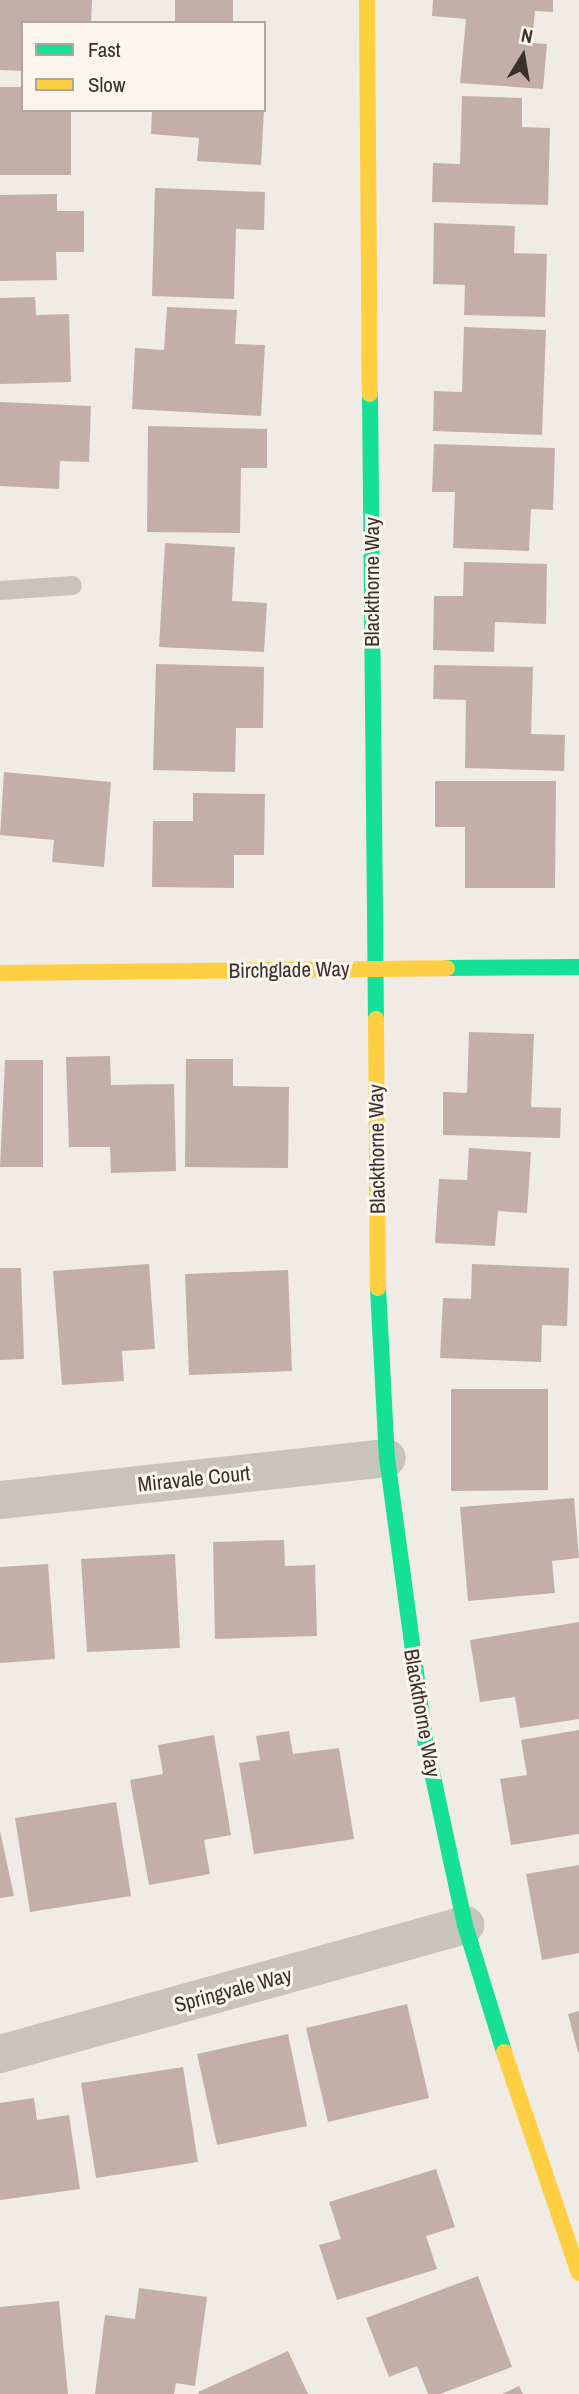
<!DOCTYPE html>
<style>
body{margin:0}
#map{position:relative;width:579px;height:2394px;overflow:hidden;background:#f0ebe5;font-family:"Archivo Narrow",sans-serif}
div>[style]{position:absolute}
.building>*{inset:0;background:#c3afa7}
.lane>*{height:19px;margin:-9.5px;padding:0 9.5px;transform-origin:9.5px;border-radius:9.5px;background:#c9c3be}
.street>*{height:38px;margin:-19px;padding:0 19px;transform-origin:19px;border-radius:19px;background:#c9c3be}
.fast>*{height:16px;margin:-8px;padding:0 8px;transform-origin:8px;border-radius:8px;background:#16e098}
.slow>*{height:16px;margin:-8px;padding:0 8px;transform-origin:8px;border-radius:8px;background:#ffcf43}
span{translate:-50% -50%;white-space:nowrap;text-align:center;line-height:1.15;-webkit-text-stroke:6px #fbf5ee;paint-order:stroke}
.street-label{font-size:21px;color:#3b302b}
.legend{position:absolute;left:21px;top:21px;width:245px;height:91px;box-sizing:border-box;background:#fbf5ee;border:2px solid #aea6a0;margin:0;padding:9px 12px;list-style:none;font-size:21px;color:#3b302b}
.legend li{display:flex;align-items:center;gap:14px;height:35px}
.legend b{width:35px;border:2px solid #aea6a0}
.north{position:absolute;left:488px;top:21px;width:70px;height:70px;-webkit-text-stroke:5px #fbf5ee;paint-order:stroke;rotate:11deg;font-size:19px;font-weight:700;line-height:28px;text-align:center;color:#3b302b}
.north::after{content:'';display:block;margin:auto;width:24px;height:32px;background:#3b302b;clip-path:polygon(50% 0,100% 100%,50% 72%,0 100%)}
</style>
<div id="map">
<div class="building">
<i style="clip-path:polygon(0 0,92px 0,91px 23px,23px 23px,23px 71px,0 70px)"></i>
<i style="clip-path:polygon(175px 0,233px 0,233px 23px,175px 23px)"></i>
<i style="clip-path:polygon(433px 0,553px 0,553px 12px,535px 11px,532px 43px,547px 44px,543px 89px,460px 83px,466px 19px,432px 16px)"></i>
<i style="clip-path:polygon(0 87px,23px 87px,23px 110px,71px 110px,71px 175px,0 175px)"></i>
<i style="clip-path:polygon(462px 96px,522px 98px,522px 127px,550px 128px,548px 205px,432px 202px,433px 163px,460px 164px)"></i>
<i style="clip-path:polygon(152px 110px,264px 110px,261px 165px,197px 161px,199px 138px,151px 134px)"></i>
<i style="clip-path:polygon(155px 188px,265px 192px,264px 230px,236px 229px,234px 299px,152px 296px)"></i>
<i style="clip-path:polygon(57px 194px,57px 211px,84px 211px,84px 252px,56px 252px,57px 280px,0 281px,0 195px)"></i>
<i style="clip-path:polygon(434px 223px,515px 226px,514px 253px,547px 254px,545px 317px,464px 315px,465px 285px,433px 284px)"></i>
<i style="clip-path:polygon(35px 297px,36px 315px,69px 314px,71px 382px,0 384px,0 298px)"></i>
<i style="clip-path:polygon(167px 307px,237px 310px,235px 344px,265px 345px,261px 416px,132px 409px,135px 348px,164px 350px)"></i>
<i style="clip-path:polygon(464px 327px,546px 330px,542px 435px,433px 431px,434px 391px,462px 392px)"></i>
<i style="clip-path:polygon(0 402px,91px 406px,89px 462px,60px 461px,59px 489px,0 486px)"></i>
<i style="clip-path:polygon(148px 426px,267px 429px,267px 468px,241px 468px,240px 533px,147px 532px)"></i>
<i style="clip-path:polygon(434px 444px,555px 448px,553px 510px,531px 509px,529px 551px,453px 548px,455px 492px,432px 492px)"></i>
<i style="clip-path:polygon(165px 543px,235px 547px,232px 601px,267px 603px,264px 652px,159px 647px)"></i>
<i style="clip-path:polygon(464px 562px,547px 564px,546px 624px,495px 622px,494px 652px,433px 650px,434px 596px,463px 596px)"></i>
<i style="clip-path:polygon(156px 664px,264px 667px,263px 728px,236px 728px,235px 772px,153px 770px)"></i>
<i style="clip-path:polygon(434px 665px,533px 667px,531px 734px,565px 735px,564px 771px,465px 768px,466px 700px,433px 699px)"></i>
<i style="clip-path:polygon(4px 772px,111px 782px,104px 867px,52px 862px,54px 840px,0 835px)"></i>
<i style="clip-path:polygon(435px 781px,556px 781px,555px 888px,465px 888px,465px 827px,435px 827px)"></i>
<i style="clip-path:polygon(193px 793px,265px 794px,264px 855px,234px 855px,234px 888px,152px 887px,153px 821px,193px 821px)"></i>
<i style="clip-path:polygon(469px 1032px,534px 1034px,531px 1107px,561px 1108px,560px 1138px,443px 1135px,443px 1092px,467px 1093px)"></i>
<i style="clip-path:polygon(110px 1056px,111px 1085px,174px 1084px,176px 1171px,111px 1173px,110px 1147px,69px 1147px,66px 1057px)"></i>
<i style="clip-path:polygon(186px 1059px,233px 1059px,233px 1086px,289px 1087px,288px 1168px,185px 1167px)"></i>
<i style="clip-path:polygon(5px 1060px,43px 1060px,43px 1167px,0 1167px)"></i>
<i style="clip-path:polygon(469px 1148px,531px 1152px,527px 1213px,498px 1211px,495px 1246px,435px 1243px,439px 1179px,467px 1180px)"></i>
<i style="clip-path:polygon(149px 1264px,155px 1349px,122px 1351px,124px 1381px,62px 1385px,53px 1271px)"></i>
<i style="clip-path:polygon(472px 1264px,569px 1268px,567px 1326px,542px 1325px,541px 1362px,440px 1358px,443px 1298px,471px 1299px)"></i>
<i style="clip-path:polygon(0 1268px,21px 1268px,24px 1359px,0 1360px)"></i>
<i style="clip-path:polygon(288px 1270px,292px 1371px,189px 1375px,185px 1274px)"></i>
<i style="clip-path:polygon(451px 1389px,548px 1389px,548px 1490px,451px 1491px)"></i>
<i style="clip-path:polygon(574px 1498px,579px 1558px,552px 1561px,555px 1593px,468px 1601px,460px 1507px)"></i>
<i style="clip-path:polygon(284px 1540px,285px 1566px,315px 1565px,317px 1636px,215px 1639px,213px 1542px)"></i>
<i style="clip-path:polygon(175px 1554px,180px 1648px,87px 1652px,81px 1559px)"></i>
<i style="clip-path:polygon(48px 1564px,55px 1659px,0 1663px,0 1567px)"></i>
<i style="clip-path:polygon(579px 1622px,579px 1719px,520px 1728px,515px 1697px,480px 1702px,470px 1640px)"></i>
<i style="clip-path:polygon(579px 1730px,579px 1834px,511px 1845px,500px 1779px,527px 1775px,521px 1740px)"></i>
<i style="clip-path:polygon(289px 1731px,293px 1754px,339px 1748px,354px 1839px,254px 1854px,239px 1763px,260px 1760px,256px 1736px)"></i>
<i style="clip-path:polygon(214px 1735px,231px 1835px,204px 1840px,210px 1874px,149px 1885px,130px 1780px,163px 1774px,158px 1745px)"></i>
<i style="clip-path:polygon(116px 1802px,131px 1896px,30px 1912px,15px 1818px)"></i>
<i style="clip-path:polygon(0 1831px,14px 1896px,0 1898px)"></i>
<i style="clip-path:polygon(579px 1865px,579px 1953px,542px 1960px,526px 1874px)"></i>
<i style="clip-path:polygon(407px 2004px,429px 2098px,328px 2122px,306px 2028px)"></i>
<i style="clip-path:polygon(579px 2011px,579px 2052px,578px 2052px,568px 2014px)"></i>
<i style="clip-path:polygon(288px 2034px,307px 2126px,217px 2145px,197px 2054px)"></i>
<i style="clip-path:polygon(183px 2067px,198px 2162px,96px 2178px,81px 2083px)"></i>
<i style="clip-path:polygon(34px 2098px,37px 2120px,69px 2115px,80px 2189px,0 2200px,0 2103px)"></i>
<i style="clip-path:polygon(436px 2169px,455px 2227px,426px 2236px,437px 2269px,337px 2300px,319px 2245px,341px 2239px,329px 2202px)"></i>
<i style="clip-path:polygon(478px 2276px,512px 2367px,440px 2394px,428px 2394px,417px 2366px,389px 2377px,366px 2318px)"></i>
<i style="clip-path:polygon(139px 2288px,207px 2297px,195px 2386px,176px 2383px,174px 2394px,95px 2394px,105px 2315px,135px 2319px)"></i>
<i style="clip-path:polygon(59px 2301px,68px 2394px,0 2394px,0 2307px)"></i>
<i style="clip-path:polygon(288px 2351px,308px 2394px,199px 2394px,198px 2392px)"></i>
<i style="clip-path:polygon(519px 2386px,523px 2394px,502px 2394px)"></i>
</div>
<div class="lane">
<i style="left:0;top:590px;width:72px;rotate:-4deg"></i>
</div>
<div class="street">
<i style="left:0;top:1500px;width:389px;rotate:-6.2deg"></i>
<i style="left:0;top:2054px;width:483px;rotate:-15.5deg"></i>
</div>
<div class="fast">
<i style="left:370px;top:394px;width:625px;rotate:89.45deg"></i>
<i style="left:447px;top:968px;width:132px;rotate:-0.4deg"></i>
<i style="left:378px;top:1288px;width:170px;rotate:87deg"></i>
<i style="left:387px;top:1458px;width:285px;rotate:82.3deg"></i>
<i style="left:425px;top:1740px;width:189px;rotate:77.8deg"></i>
<i style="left:465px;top:1925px;width:133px;rotate:72.9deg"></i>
</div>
<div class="slow">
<i style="left:367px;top:0;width:394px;rotate:89.6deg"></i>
<i style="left:0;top:973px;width:447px;rotate:-0.6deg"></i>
<i style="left:376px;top:1019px;width:269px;rotate:89.6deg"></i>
<i style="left:504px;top:2052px;width:233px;rotate:71.3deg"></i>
</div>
<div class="street-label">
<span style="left:372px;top:582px;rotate:-90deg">Blackthorne Way</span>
<span style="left:289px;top:970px;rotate:-1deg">Birchglade Way</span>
<span style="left:377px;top:1149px;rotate:-91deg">Blackthorne Way</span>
<span style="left:194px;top:1479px;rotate:-6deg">Miravale Court</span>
<span style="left:422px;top:1713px;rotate:80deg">Blackthorne Way</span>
<span style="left:233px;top:1990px;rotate:-15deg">Springvale Way</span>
</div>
<ul class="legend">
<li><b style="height:9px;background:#16e098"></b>Fast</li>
<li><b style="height:9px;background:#ffcf43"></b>Slow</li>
</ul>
<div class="north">N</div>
</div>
